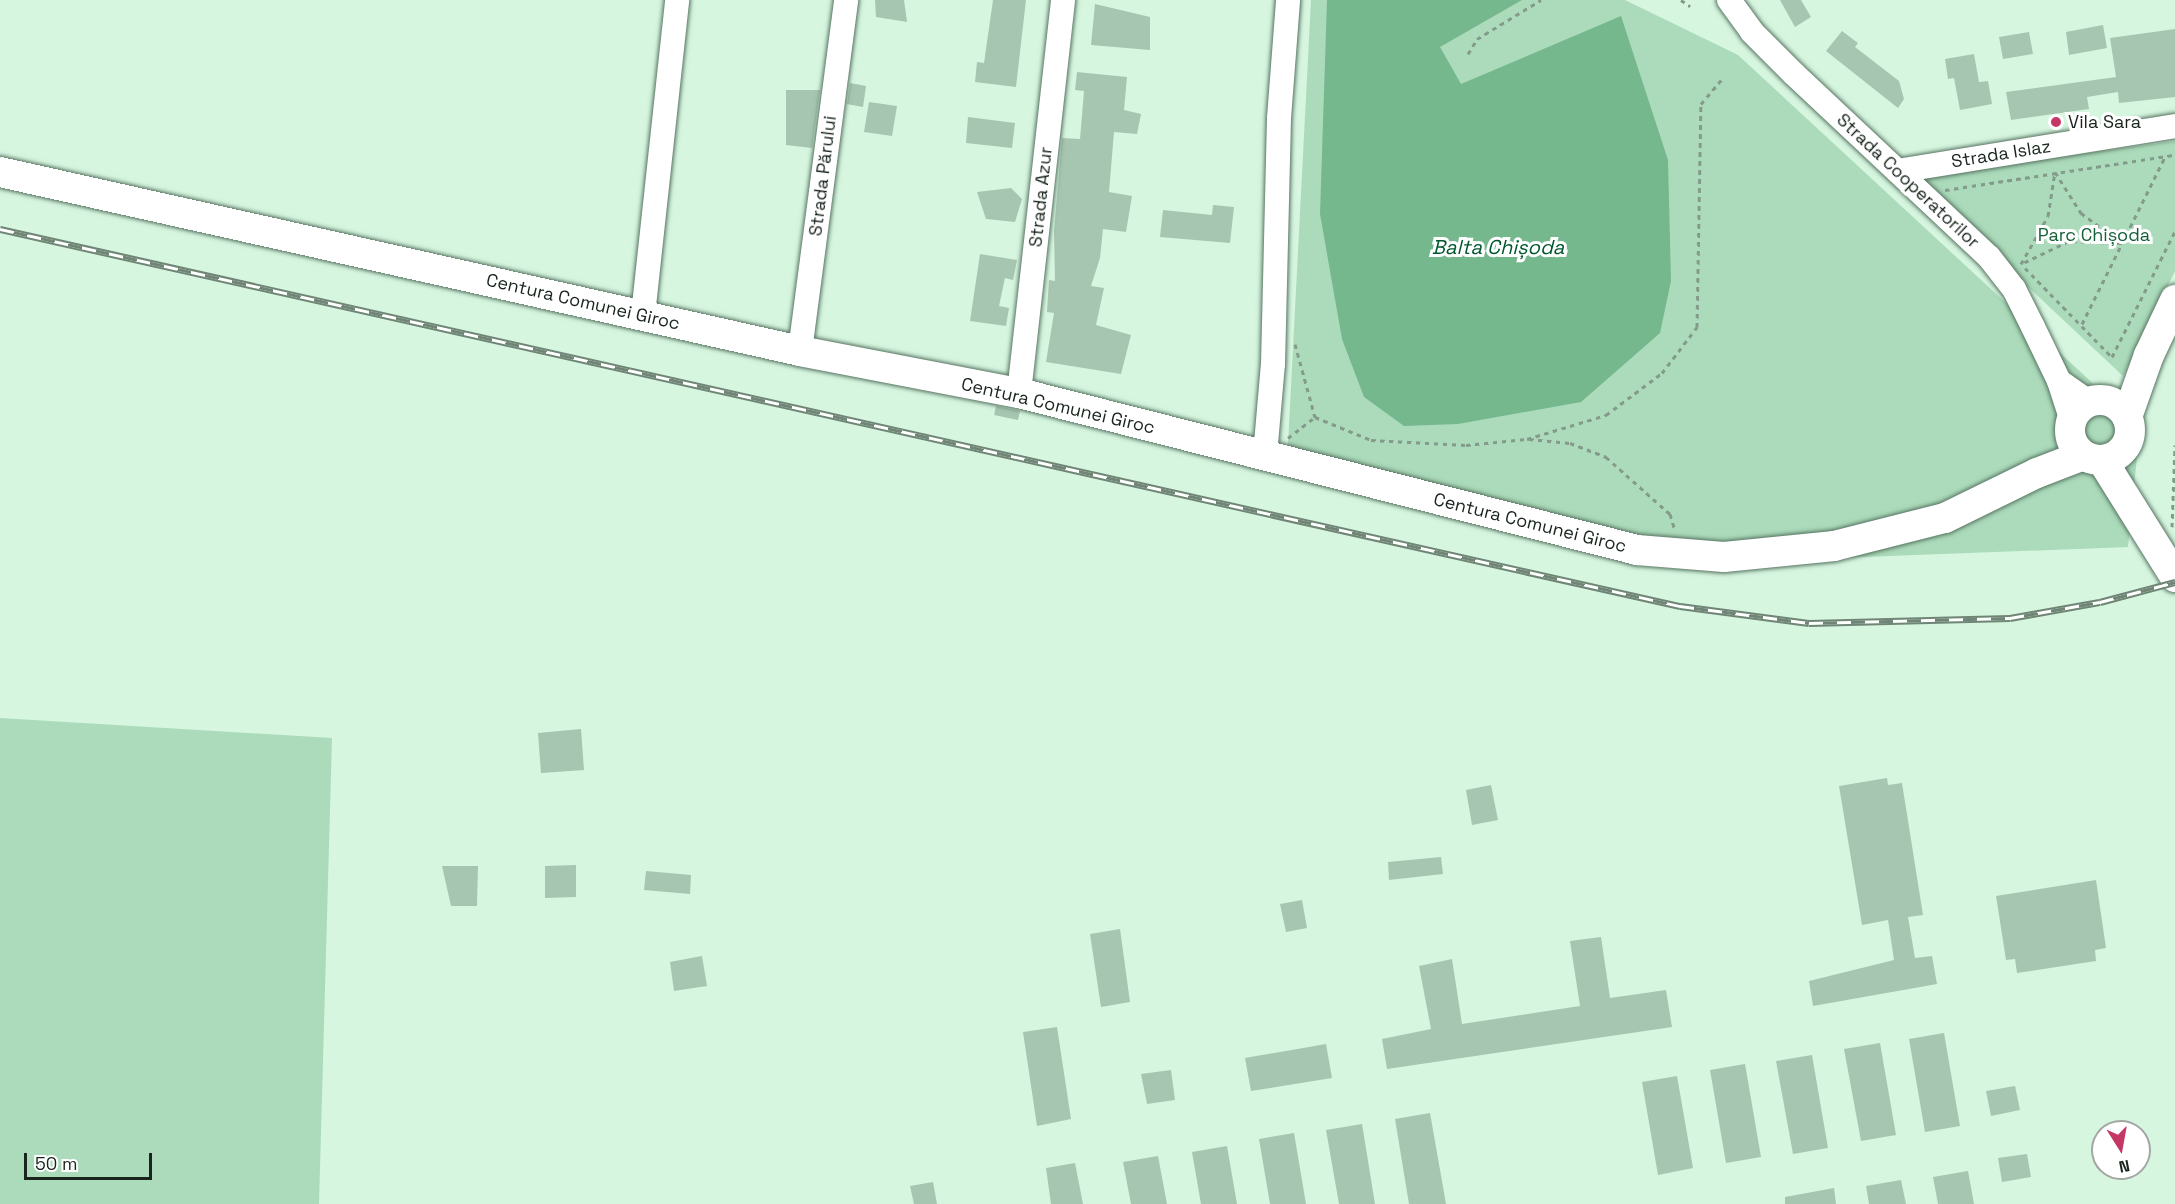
<!DOCTYPE html>
<meta charset="utf-8">
<style>
body{margin:0}
#map{position:relative;width:2175px;height:1204px;overflow:hidden;background:#d6f6e0;font-family:"Space Grotesk",sans-serif}
div>[style]{position:absolute}
.green>*{inset:0;background:#abdbbb}
.water>*{inset:0;background:#75b88e}
.building>*{inset:0;background:#a7c6b1}
.path>*{height:3px;margin-top:-1.5px;transform-origin:0;background:repeating-linear-gradient(90deg,#849b8b 0 4.5px,transparent 0 9px)}
.roads{filter:drop-shadow(0 0 2px #577461) drop-shadow(0 0 2px #577461)}
.minor>*{height:24px;margin:-12px;padding:0 12px;transform-origin:12px;border-radius:12px;background:#fff}
.major>*{height:30px;margin:-15px;padding:0 15px;transform-origin:15px;border-radius:15px;background:#fff}
.major>.ring{margin:-15px;padding:0;box-sizing:content-box;background:none;border:30px solid #fff;border-radius:50%}
.rail>*{height:7px;margin-top:-3.5px;transform-origin:0;background:repeating-linear-gradient(90deg,#fff 0 14px,#708576 0 28px);box-sizing:border-box;border-block:2px solid #708576}
.dots>*{width:16px;height:16px;translate:-50% -50%;box-sizing:border-box;border:3px solid #fff;border-radius:50%}
span{translate:-50% -50%;white-space:nowrap;text-align:center;line-height:1.15;-webkit-text-stroke:6px #fff;paint-order:stroke}
.poi-label{font-size:18px;color:#18241c}
.left{translate:0 -50%;text-align:left}
.street-label{font-size:18px;color:#18241c}
.park-label{font-size:18px;color:#136139}
.water-label{font-size:20px;color:#00562f;font-style:italic}
.north{position:absolute;left:2091px;top:1120px;width:60px;height:60px;box-sizing:border-box;background:#fff;border:2px solid #a3a7a4;border-radius:50%;rotate:169deg;font-size:16px;font-weight:700;line-height:24px;text-align:center;color:#18241c}
.north::after{content:'';display:block;margin:auto;width:21px;height:27px;background:#c53866;clip-path:polygon(50% 0,100% 100%,50% 72%,0 100%)}
.scale{position:absolute;left:24px;top:1153px;width:128px;height:27px;box-sizing:border-box;border:3px solid #18241c;border-top:0;padding-left:8px;font-size:18px;line-height:21px;white-space:nowrap;color:#18241c;-webkit-text-stroke:4px #fff;paint-order:stroke}
</style>
<div id="map">
<div class="green">
<i style="clip-path:polygon(1311px 0,1625px 0,1738px 55px,2140px 427px,2128px 547px,1758px 561px,1287px 464px)"></i>
<i style="clip-path:polygon(2175px 141px,2175px 271px,2123px 376px,1911px 177px)"></i>
<i style="clip-path:polygon(0 718px,332px 738px,319px 1204px,0 1204px)"></i>
</div>
<div class="water">
<i style="clip-path:polygon(1327px 0,1522px 0,1440px 47px,1461px 84px,1621px 16px,1668px 160px,1671px 281px,1660px 333px,1581px 402px,1458px 424px,1404px 426px,1364px 397px,1342px 339px,1320px 214px)"></i>
</div>
<div class="building">
<i style="clip-path:polygon(875px 0,904px 0,907px 22px,876px 17px)"></i>
<i style="clip-path:polygon(993px 0,1026px 0,1016px 87px,975px 82px,977px 62px,984px 63px)"></i>
<i style="clip-path:polygon(1780px 0,1801px 0,1811px 17px,1795px 27px)"></i>
<i style="clip-path:polygon(1095px 4px,1150px 17px,1150px 50px,1091px 45px)"></i>
<i style="clip-path:polygon(2103px 25px,2107px 48px,2069px 55px,2066px 32px)"></i>
<i style="clip-path:polygon(2175px 29px,2175px 97px,2119px 103px,2118px 92px,2087px 97px,2089px 109px,2011px 120px,2006px 92px,2116px 77px,2110px 38px)"></i>
<i style="clip-path:polygon(1842px 31px,1858px 43px,1855px 47px,1899px 81px,1904px 99px,1898px 108px,1826px 51px)"></i>
<i style="clip-path:polygon(2029px 32px,2033px 54px,2003px 59px,1999px 37px)"></i>
<i style="clip-path:polygon(1974px 54px,1979px 82px,1988px 81px,1992px 104px,1960px 110px,1954px 78px,1948px 79px,1945px 59px)"></i>
<i style="clip-path:polygon(1077px 72px,1127px 77px,1124px 110px,1141px 114px,1137px 134px,1114px 132px,1109px 192px,1132px 196px,1126px 232px,1103px 229px,1100px 258px,1091px 286px,1104px 288px,1096px 325px,1131px 335px,1121px 374px,1046px 362px,1054px 313px,1047px 312px,1049px 280px,1055px 281px,1054px 231px,1062px 138px,1080px 139px,1084px 91px,1075px 90px)"></i>
<i style="clip-path:polygon(850px 83px,866px 86px,863px 107px,847px 104px)"></i>
<i style="clip-path:polygon(786px 90px,820px 90px,812px 148px,786px 145px)"></i>
<i style="clip-path:polygon(869px 102px,897px 106px,892px 136px,864px 132px)"></i>
<i style="clip-path:polygon(968px 117px,1015px 123px,1012px 148px,966px 143px)"></i>
<i style="clip-path:polygon(1011px 188px,1022px 199px,1015px 222px,986px 219px,977px 192px)"></i>
<i style="clip-path:polygon(1213px 205px,1234px 207px,1230px 243px,1160px 237px,1163px 210px,1212px 215px)"></i>
<i style="clip-path:polygon(980px 254px,1017px 260px,1013px 280px,1005px 278px,999px 306px,1009px 308px,1006px 326px,970px 321px)"></i>
<i style="clip-path:polygon(996px 406px,1020px 411px,1018px 420px,994px 415px)"></i>
<i style="clip-path:polygon(581px 729px,584px 770px,541px 773px,538px 733px)"></i>
<i style="clip-path:polygon(1887px 778px,1888px 785px,1902px 783px,1923px 915px,1908px 917px,1915px 958px,1932px 956px,1937px 984px,1813px 1006px,1809px 981px,1894px 960px,1888px 920px,1862px 925px,1839px 786px)"></i>
<i style="clip-path:polygon(1491px 785px,1498px 820px,1472px 825px,1466px 790px)"></i>
<i style="clip-path:polygon(1441px 857px,1443px 874px,1389px 880px,1388px 862px)"></i>
<i style="clip-path:polygon(576px 865px,576px 897px,545px 898px,545px 866px)"></i>
<i style="clip-path:polygon(442px 866px,478px 866px,477px 906px,451px 906px)"></i>
<i style="clip-path:polygon(646px 871px,691px 875px,690px 894px,644px 890px)"></i>
<i style="clip-path:polygon(2096px 880px,2106px 948px,2095px 950px,2096px 961px,2017px 973px,2015px 959px,2006px 960px,1996px 896px)"></i>
<i style="clip-path:polygon(1302px 900px,1307px 928px,1286px 932px,1280px 904px)"></i>
<i style="clip-path:polygon(1120px 929px,1130px 1002px,1101px 1007px,1090px 934px)"></i>
<i style="clip-path:polygon(1601px 937px,1610px 998px,1666px 990px,1672px 1027px,1387px 1069px,1382px 1039px,1431px 1029px,1419px 966px,1452px 959px,1462px 1024px,1580px 1006px,1570px 941px)"></i>
<i style="clip-path:polygon(702px 956px,707px 986px,674px 991px,670px 962px)"></i>
<i style="clip-path:polygon(1057px 1027px,1071px 1119px,1037px 1126px,1023px 1032px)"></i>
<i style="clip-path:polygon(1944px 1033px,1960px 1126px,1925px 1132px,1909px 1039px)"></i>
<i style="clip-path:polygon(1880px 1043px,1896px 1135px,1861px 1141px,1844px 1049px)"></i>
<i style="clip-path:polygon(1326px 1044px,1332px 1078px,1251px 1091px,1245px 1058px)"></i>
<i style="clip-path:polygon(1812px 1055px,1828px 1148px,1793px 1154px,1776px 1061px)"></i>
<i style="clip-path:polygon(1745px 1064px,1761px 1157px,1726px 1163px,1710px 1070px)"></i>
<i style="clip-path:polygon(1171px 1070px,1175px 1100px,1147px 1104px,1141px 1074px)"></i>
<i style="clip-path:polygon(1677px 1076px,1693px 1168px,1658px 1175px,1642px 1082px)"></i>
<i style="clip-path:polygon(2015px 1086px,2020px 1110px,1991px 1116px,1986px 1091px)"></i>
<i style="clip-path:polygon(1430px 1113px,1446px 1204px,1409px 1204px,1395px 1119px)"></i>
<i style="clip-path:polygon(1362px 1124px,1375px 1204px,1339px 1204px,1326px 1130px)"></i>
<i style="clip-path:polygon(1294px 1133px,1306px 1204px,1270px 1204px,1259px 1139px)"></i>
<i style="clip-path:polygon(1227px 1146px,1237px 1204px,1201px 1204px,1192px 1152px)"></i>
<i style="clip-path:polygon(2027px 1154px,2031px 1177px,2002px 1182px,1998px 1158px)"></i>
<i style="clip-path:polygon(1158px 1156px,1167px 1204px,1131px 1204px,1123px 1162px)"></i>
<i style="clip-path:polygon(1075px 1163px,1083px 1204px,1051px 1204px,1046px 1168px)"></i>
<i style="clip-path:polygon(1968px 1171px,1974px 1204px,1938px 1204px,1933px 1177px)"></i>
<i style="clip-path:polygon(1901px 1180px,1906px 1204px,1869px 1204px,1866px 1186px)"></i>
<i style="clip-path:polygon(933px 1182px,937px 1204px,914px 1204px,910px 1186px)"></i>
<i style="clip-path:polygon(1834px 1188px,1836px 1204px,1785px 1204px,1785px 1197px)"></i>
</div>
<div class="path">
<i style="left:1681px;top:0;width:11px;rotate:34deg"></i>
<i style="left:1468px;top:54px;width:17px;rotate:-59deg"></i>
<i style="left:1477px;top:39px;width:75px;rotate:-31.4deg"></i>
<i style="left:2055px;top:172px;width:49px;rotate:57.6deg"></i>
<i style="left:2081px;top:213px;width:51px;rotate:36.2deg"></i>
<i style="left:2122px;top:243px;width:53px;rotate:-177.8deg"></i>
<i style="left:2069px;top:241px;width:53px;rotate:154.4deg"></i>
<i style="left:2021px;top:264px;width:55px;rotate:-60.6deg"></i>
<i style="left:2048px;top:216px;width:45px;rotate:-81deg"></i>
<i style="left:1945px;top:190px;width:233px;rotate:-8.7deg"></i>
<i style="left:2025px;top:268px;width:124px;rotate:45.7deg"></i>
<i style="left:2112px;top:357px;width:141px;rotate:-63.4deg"></i>
<i style="left:2082px;top:324px;width:189px;rotate:-63.6deg"></i>
<i style="left:1295px;top:344px;width:76px;rotate:74.7deg"></i>
<i style="left:1315px;top:417px;width:61px;rotate:22.3deg"></i>
<i style="left:1371px;top:440px;width:95px;rotate:3deg"></i>
<i style="left:1466px;top:445px;width:61px;rotate:-5.6deg"></i>
<i style="left:1527px;top:439px;width:83px;rotate:-16.9deg"></i>
<i style="left:1606px;top:415px;width:70px;rotate:-36.9deg"></i>
<i style="left:1662px;top:373px;width:58px;rotate:-52.7deg"></i>
<i style="left:1697px;top:327px;width:223px;rotate:-89deg"></i>
<i style="left:1701px;top:104px;width:33px;rotate:-50deg"></i>
<i style="left:1288px;top:438px;width:34px;rotate:-38deg"></i>
<i style="left:1529px;top:439px;width:41px;rotate:5.6deg"></i>
<i style="left:1570px;top:443px;width:39px;rotate:21deg"></i>
<i style="left:1606px;top:457px;width:86px;rotate:41.7deg"></i>
<i style="left:1670px;top:514px;width:17px;rotate:73deg"></i>
<i style="left:2172px;top:527px;width:82px;rotate:-87.9deg"></i>
</div>
<div class="roads">
<div class="minor">
<i style="left:1729px;top:0;width:39px;rotate:54deg"></i>
<i style="left:1752px;top:32px;width:59px;rotate:45deg"></i>
<i style="left:1794px;top:74px;width:267px;rotate:43.2deg"></i>
<i style="left:1989px;top:257px;width:41px;rotate:52deg"></i>
<i style="left:2014px;top:289px;width:42px;rotate:63.4deg"></i>
<i style="left:2033px;top:327px;width:60px;rotate:64.3deg"></i>
<i style="left:2059px;top:381px;width:42px;rotate:72deg"></i>
<i style="left:1898px;top:171px;width:281px;rotate:-9.2deg"></i>
<i style="left:643px;top:315px;width:317px;rotate:-83.8deg"></i>
<i style="left:800px;top:351px;width:354px;rotate:-82.5deg"></i>
<i style="left:2059px;top:381px;width:37px;rotate:35deg"></i>
<i style="left:1019px;top:393px;width:395px;rotate:-83.6deg"></i>
<i style="left:1265px;top:455px;width:91px;rotate:-85deg"></i>
<i style="left:1273px;top:364px;width:246px;rotate:-88.6deg"></i>
<i style="left:1279px;top:118px;width:118px;rotate:-85.6deg"></i>
</div>
<div class="major">
<i style="left:0;top:172px;width:820px;rotate:12.61deg"></i>
<i style="left:800px;top:351px;width:223px;rotate:10.9deg"></i>
<i style="left:1019px;top:393px;width:638px;rotate:14.25deg"></i>
<i style="left:1637px;top:550px;width:87px;rotate:4.6deg"></i>
<i style="left:1724px;top:557px;width:111px;rotate:-5.7deg"></i>
<i style="left:1834px;top:546px;width:114px;rotate:-14.2deg"></i>
<i style="left:1945px;top:518px;width:102px;rotate:-26.1deg"></i>
<i style="left:2037px;top:473px;width:50px;rotate:-21deg"></i>
<i class="ring" style="left:2070px;top:400px;width:30px;height:30px"></i>
<i style="left:2127px;top:417px;width:66px;rotate:-70.5deg"></i>
<i style="left:2149px;top:355px;width:61px;rotate:-64.7deg"></i>
<i style="left:2102px;top:460px;width:138px;rotate:58deg"></i>
</div>
</div>
<div class="rail">
<i style="left:0;top:229px;width:1722px;rotate:12.65deg"></i>
<i style="left:1680px;top:606px;width:130px;rotate:7.5deg"></i>
<i style="left:1809px;top:623px;width:201px;rotate:-1.4deg"></i>
<i style="left:2010px;top:618px;width:91px;rotate:-10.1deg"></i>
<i style="left:2100px;top:602px;width:78px;rotate:-14.9deg"></i>
</div>
<div class="dots">
<i style="left:2056px;top:122px;background:#c53866"></i>
</div>
<div class="poi-label">
<span class="left" style="left:2068px;top:122px">Vila Sara</span>
</div>
<div class="street-label">
<span style="left:2001px;top:154px;rotate:-9deg">Strada Islaz</span>
<span style="left:823px;top:176px;rotate:-83deg">Strada Părului</span>
<span style="left:1908px;top:181px;rotate:43deg">Strada Cooperatorilor</span>
<span style="left:1041px;top:197px;rotate:-84deg">Strada Azur</span>
<span style="left:583px;top:302px;rotate:13deg">Centura Comunei Giroc</span>
<span style="left:1058px;top:406px;rotate:13deg">Centura Comunei Giroc</span>
<span style="left:1530px;top:523px;rotate:14deg">Centura Comunei Giroc</span>
</div>
<div class="park-label">
<span style="left:2094px;top:235px">Parc Chișoda</span>
</div>
<div class="water-label">
<span style="left:1498px;top:247px">Balta Chișoda</span>
</div>
<div class="north">N</div>
<div class="scale">50 m</div>
</div>
